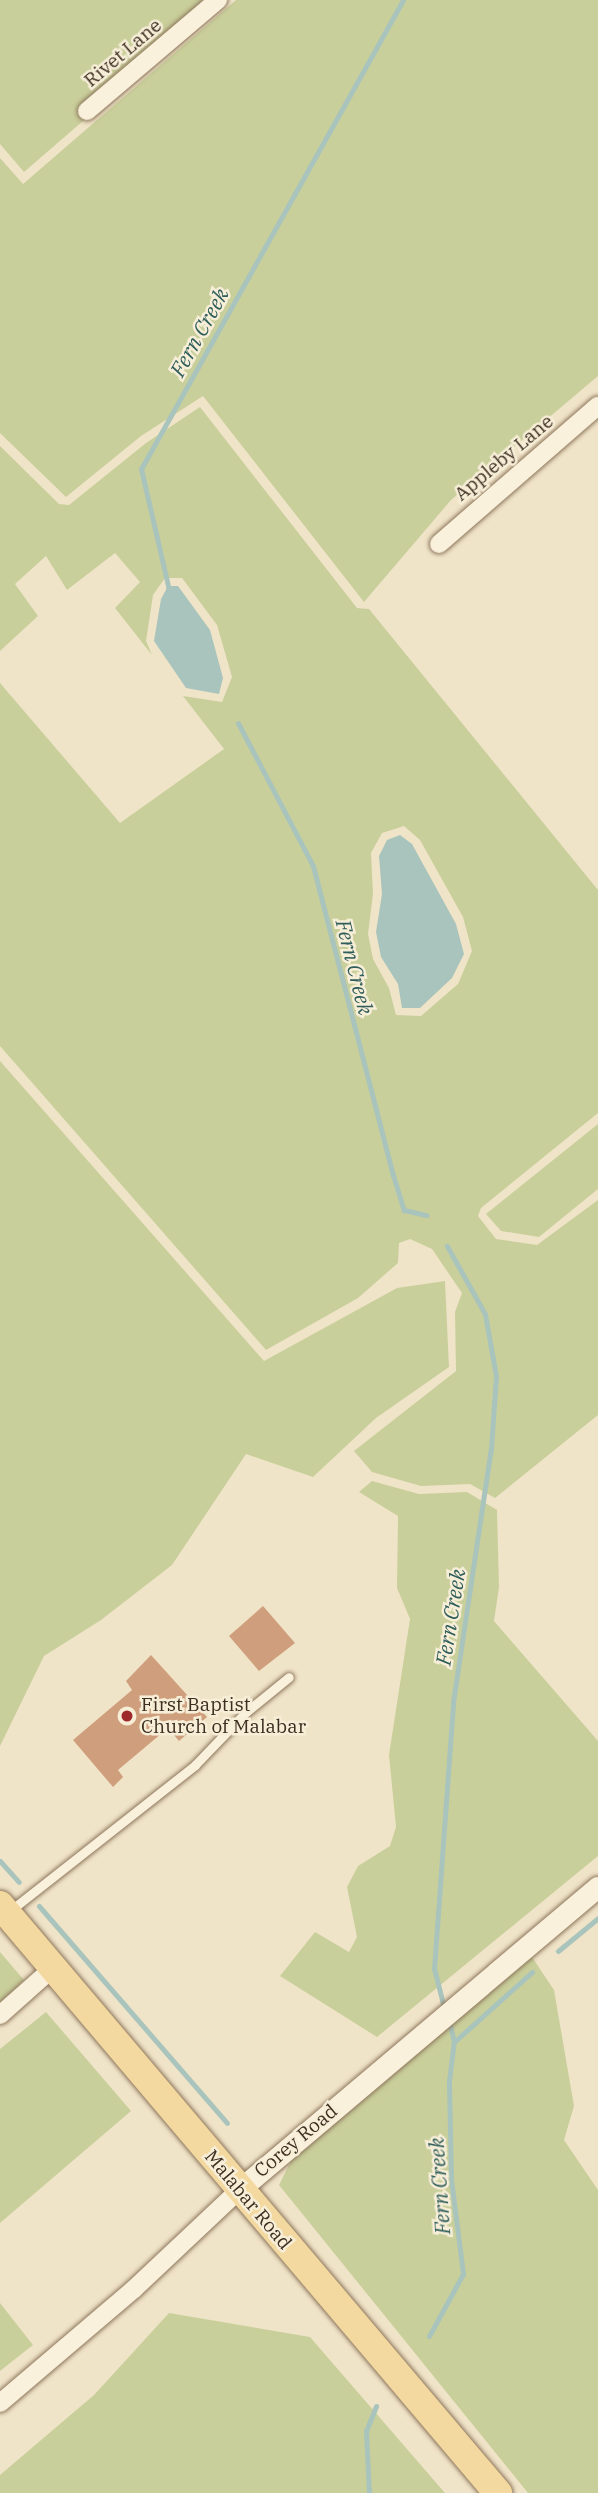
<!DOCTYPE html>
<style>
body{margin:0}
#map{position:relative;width:598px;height:2493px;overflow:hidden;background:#f0e4c8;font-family:"IBM Plex Serif",serif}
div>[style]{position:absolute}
.green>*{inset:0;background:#c9cf9b}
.water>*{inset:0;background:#a9c4bc}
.stream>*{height:5px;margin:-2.5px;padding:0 2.5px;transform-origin:2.5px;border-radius:2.5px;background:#a9c4bc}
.building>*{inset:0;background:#cf9f7d}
.roads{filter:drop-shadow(0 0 2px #8d765c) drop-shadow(0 0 2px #8d765c)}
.service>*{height:9px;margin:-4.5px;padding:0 4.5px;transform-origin:4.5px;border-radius:4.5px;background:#faf1dc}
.minor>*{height:18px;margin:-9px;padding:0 9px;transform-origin:9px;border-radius:9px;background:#faf1dc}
.tertiary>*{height:21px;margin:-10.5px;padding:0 10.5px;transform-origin:10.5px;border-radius:10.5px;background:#faf1dc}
.primary>*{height:28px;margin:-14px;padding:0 14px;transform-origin:14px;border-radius:14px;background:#f3d9a0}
.dots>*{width:19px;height:19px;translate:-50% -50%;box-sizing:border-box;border:4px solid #f7eed8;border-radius:50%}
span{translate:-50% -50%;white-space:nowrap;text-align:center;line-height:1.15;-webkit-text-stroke:5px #f7eed8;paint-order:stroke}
.street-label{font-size:19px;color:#3d2e20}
.poi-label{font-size:19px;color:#3d2e20}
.left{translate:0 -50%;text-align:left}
.water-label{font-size:21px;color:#2f5d5a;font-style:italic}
</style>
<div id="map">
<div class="green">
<i style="clip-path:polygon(0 0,223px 0,24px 172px,0 144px)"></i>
<i style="clip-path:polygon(236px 0,598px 0,598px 376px,451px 500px,364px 602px,203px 396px,141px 436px,66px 497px,0 433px,0 158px,23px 184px)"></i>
<i style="clip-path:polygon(evenodd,200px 407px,357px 608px,369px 609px,598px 890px,598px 1113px,481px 1208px,478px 1216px,496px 1239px,537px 1245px,598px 1200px,598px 1415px,495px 1498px,470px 1484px,421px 1486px,372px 1472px,354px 1451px,456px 1371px,455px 1312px,462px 1293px,432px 1249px,410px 1239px,399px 1243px,398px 1263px,358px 1298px,266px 1350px,0 1046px,0 683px,120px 823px,224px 749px,183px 696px,222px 702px,232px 677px,217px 625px,182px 578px,165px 578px,153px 595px,146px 641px,152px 655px,115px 608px,140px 582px,115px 553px,67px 590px,46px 556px,15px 584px,38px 616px,0 651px,0 446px,59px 504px,69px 505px,146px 443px,200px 407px,404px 826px,420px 840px,463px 917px,472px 951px,458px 984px,421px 1016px,396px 1015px,389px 988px,373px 959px,368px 934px,373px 894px,371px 853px,382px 833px,404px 826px)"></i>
<i style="clip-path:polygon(0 1061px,264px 1361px,397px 1288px,445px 1281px,449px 1367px,376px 1418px,313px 1477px,246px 1454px,172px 1565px,101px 1620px,44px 1656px,0 1746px)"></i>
<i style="clip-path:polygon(598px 1124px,598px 1189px,539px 1237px,501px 1231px,486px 1214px)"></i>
<i style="clip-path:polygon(372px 1481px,419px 1494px,467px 1492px,497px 1510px,499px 1587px,494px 1621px,598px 1741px,598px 1856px,377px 2037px,280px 1976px,315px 1932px,349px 1952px,357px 1937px,347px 1887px,358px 1866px,390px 1846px,396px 1827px,389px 1755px,410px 1619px,397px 1588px,398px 1516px,359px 1492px)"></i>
<i style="clip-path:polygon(0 1952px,24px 1980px,0 2003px)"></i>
<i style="clip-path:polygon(532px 1957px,554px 1990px,574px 2106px,564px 2140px,598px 2190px,598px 2493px,528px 2493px,279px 2185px,291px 2161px)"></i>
<i style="clip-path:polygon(46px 2012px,131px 2111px,0 2223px,0 2049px)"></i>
<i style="clip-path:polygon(0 2303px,33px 2345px,0 2371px)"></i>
<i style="clip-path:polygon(169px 2313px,310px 2337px,445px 2493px,0 2493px,0 2475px,94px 2395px)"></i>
</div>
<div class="water">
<i style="clip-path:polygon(168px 586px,178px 586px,210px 630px,223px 678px,219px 694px,186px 688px,154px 641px,161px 599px)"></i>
<i style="clip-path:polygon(400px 835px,412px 844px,456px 924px,464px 954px,452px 978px,420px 1008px,402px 1008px,398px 984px,381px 957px,376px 932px,382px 894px,379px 856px,387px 840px)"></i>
</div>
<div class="stream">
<i style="left:169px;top:590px;width:124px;rotate:-103deg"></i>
<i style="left:141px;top:469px;width:537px;rotate:-60.81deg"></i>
<i style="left:238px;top:723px;width:161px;rotate:62.3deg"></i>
<i style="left:313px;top:866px;width:319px;rotate:75.5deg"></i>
<i style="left:393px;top:1175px;width:37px;rotate:73deg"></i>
<i style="left:404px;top:1210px;width:23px;rotate:13deg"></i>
<i style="left:0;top:1861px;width:28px;rotate:48deg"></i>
<i style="left:39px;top:1906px;width:287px;rotate:49.1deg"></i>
<i style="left:558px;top:1951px;width:52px;rotate:-39.5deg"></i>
<i style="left:443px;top:2004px;width:36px;rotate:-104deg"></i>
<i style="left:434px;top:1969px;width:268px;rotate:-85.9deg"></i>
<i style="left:453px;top:1702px;width:256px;rotate:-81.5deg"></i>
<i style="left:491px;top:1449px;width:73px;rotate:-86.1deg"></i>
<i style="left:496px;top:1376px;width:63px;rotate:-100.1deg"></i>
<i style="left:485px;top:1314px;width:78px;rotate:-119.2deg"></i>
<i style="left:454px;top:2042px;width:105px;rotate:-41.9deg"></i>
<i style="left:429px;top:2336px;width:71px;rotate:-61.3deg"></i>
<i style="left:463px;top:2274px;width:96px;rotate:-97.2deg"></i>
<i style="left:451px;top:2179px;width:98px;rotate:-91.2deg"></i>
<i style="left:449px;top:2081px;width:39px;rotate:-83deg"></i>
<i style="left:454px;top:2042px;width:17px;rotate:-103deg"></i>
<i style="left:369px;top:2493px;width:62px;rotate:-92.8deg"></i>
<i style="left:366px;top:2431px;width:27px;rotate:-68deg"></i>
</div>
<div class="building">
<i style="clip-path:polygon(263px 1606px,295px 1643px,259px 1671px,229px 1636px)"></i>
<i style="clip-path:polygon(151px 1655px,207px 1717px,179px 1741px,168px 1728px,118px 1770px,123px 1777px,113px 1787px,73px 1740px,132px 1690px,126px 1681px)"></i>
</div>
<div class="roads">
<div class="service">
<i style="left:11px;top:1910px;width:234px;rotate:-38.2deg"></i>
<i style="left:195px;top:1765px;width:74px;rotate:-46.1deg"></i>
<i style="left:246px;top:1712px;width:55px;rotate:-39.1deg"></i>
</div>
<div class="minor">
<i style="left:87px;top:111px;width:172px;rotate:-40.3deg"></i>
<i style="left:439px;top:544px;width:211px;rotate:-41deg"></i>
<i style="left:0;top:2015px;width:71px;rotate:-41.6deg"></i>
<i style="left:0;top:2403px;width:176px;rotate:-40.4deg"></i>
<i style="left:134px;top:2289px;width:146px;rotate:-43.3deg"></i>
</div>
<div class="tertiary">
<i style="left:240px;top:2189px;width:468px;rotate:-40.2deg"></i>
</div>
<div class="primary">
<i style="left:0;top:1905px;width:771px;rotate:49.74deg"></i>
</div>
</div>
<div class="dots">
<i style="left:127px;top:1716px;background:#9e2a2b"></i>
</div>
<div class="street-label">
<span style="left:123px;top:53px;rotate:-40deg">Rivet Lane</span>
<span style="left:504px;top:458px;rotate:-40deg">Appleby Lane</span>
<span style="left:296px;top:2141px;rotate:-40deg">Corey Road</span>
<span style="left:248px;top:2200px;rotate:50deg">Malabar Road</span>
</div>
<div class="poi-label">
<span class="left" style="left:141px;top:1716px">First Baptist<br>Church of Malabar</span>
</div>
<div class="water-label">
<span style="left:199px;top:332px;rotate:-61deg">Fern Creek</span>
<span style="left:355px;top:967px;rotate:76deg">Fern Creek</span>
<span style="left:450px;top:1617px;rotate:-81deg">Fern Creek</span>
<span style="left:439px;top:2186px;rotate:-94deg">Fern Creek</span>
</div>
</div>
